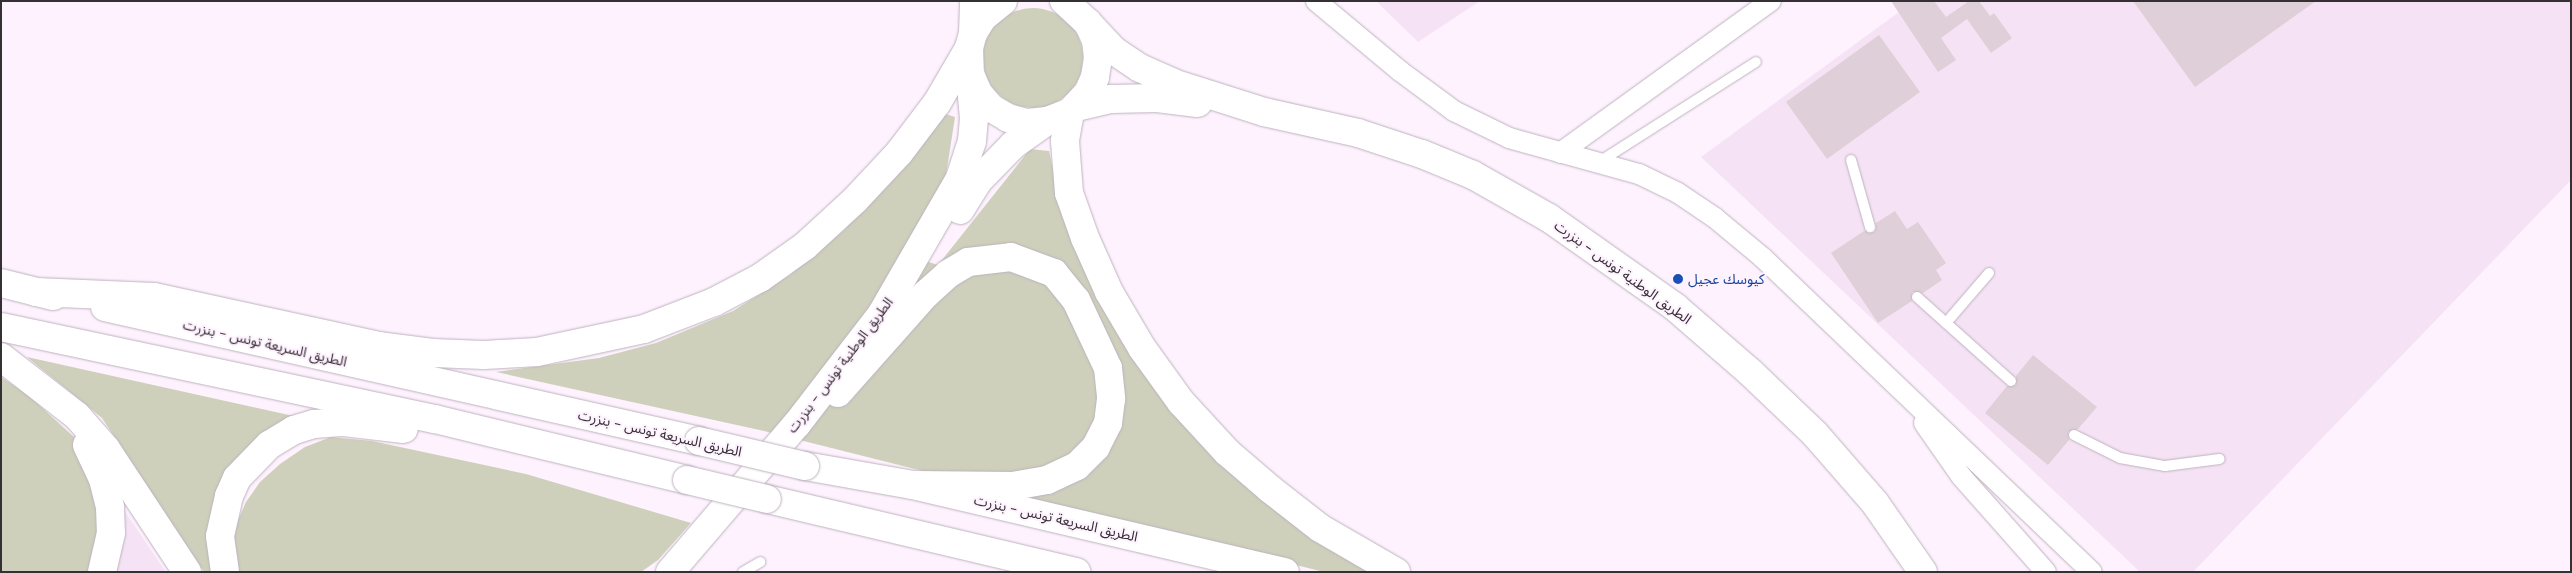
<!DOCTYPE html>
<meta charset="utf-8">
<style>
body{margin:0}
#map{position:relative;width:2572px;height:573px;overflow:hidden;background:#fef2fe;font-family:"DM Sans","Noto Sans Arabic",sans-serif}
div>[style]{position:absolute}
.built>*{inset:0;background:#f5e3f5}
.green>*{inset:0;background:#ced0bb}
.round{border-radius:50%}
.building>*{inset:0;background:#dfcfd8}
.roads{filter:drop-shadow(0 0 1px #bdb2be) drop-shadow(0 0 1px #bdb2be)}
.service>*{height:10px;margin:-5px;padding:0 5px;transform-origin:5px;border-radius:5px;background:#fff}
.minor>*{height:20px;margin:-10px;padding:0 10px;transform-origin:10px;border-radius:10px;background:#fff}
.secondary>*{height:28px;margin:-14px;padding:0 14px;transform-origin:14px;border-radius:14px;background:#fff}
.primary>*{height:28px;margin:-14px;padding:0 14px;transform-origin:14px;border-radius:14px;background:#fff}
.motorway>*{height:28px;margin:-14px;padding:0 14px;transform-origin:14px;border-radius:14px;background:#fff}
.bridges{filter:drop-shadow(0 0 1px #bdb2be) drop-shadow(0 0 1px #bdb2be)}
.motorway-bridge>*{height:28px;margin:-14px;padding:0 14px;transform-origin:14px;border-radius:14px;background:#fff}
.dots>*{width:14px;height:14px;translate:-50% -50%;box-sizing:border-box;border:2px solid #fef2fe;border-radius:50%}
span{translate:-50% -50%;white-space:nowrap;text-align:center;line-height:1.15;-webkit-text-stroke:4px #fef2fe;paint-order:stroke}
.street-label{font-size:14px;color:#343034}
.transit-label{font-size:14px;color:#164399}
.left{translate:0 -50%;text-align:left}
.frame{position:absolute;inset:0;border:2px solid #343034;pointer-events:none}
</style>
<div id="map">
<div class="built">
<i style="clip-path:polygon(1376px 1px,1480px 1px,1418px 42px)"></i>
<i style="clip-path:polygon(1891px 1px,2571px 1px,2571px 180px,2193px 572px,2140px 572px,1701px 157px,1899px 12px)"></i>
<i style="clip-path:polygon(75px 438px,166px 572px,93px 572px,94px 479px)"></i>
</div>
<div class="green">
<i class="round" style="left:983px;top:8px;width:100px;height:100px"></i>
<i style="clip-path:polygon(942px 113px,955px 117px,946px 175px,904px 254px,938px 265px,1030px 149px,1049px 151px,1057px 188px,1192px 430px,1282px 516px,1371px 572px,1324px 572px,764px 431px,496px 372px,599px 358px,656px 343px,733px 311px,790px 275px,843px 231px,906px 164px)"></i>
<i style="clip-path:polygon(27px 357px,307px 419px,237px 475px,220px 572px,204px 572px,102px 418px)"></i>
<i style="clip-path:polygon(1px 377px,28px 395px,75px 438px,94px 479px,102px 508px,93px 572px,1px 572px)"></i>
<i style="clip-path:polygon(331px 437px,372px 441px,526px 474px,691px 523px,658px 560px,641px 572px,239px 572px,232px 549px,236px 525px,246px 502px,260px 482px,280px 464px,305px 447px)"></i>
</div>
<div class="building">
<i style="clip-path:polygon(1891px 1px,1934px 1px,1946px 17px,1969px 1px,1979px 1px,1990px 16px,1994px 13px,2012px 38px,1991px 53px,1967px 19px,1941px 38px,1956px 60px,1938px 72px)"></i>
<i style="clip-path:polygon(2133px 1px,2316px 1px,2195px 87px)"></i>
<i style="clip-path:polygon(1879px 35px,1920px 92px,1827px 159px,1786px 102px)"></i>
<i style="clip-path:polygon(1895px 211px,1907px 229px,1918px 222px,1946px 263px,1936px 270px,1942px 280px,1923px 293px,1912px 292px,1912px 301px,1878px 323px,1831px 253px,1864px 231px,1875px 232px,1876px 223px)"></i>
<i style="clip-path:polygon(2033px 355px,2097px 407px,2078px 429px,2068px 432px,2069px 440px,2048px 465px,1985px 413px,2007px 386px,2016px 385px,2016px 376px)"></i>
</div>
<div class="roads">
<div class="service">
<i style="left:1851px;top:160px;width:70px;rotate:74.2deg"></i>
<i style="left:1599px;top:162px;width:186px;rotate:-32.5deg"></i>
<i style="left:1917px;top:297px;width:126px;rotate:41.8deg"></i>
<i style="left:1946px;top:323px;width:66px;rotate:-49.3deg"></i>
<i style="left:2074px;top:435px;width:51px;rotate:26.6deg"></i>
<i style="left:2120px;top:458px;width:46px;rotate:10.1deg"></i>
<i style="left:2165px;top:466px;width:55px;rotate:-7.3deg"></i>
<i style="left:743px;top:572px;width:20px;rotate:-30deg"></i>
</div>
<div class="minor">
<i style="left:1316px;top:1px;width:109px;rotate:39.8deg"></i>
<i style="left:1400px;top:71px;width:67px;rotate:36.5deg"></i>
<i style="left:1454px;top:111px;width:61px;rotate:26.1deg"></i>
<i style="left:1509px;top:138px;width:135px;rotate:15.5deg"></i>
<i style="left:1639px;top:174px;width:43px;rotate:26deg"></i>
<i style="left:1678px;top:193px;width:45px;rotate:34deg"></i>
<i style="left:1715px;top:218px;width:61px;rotate:39.7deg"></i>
<i style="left:1762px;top:257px;width:456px;rotate:43.7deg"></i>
<i style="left:1560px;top:153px;width:260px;rotate:-35.8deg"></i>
<i style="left:1924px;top:423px;width:65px;rotate:55.1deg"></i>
<i style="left:1961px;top:476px;width:128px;rotate:48.5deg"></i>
</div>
<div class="secondary">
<i style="left:973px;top:33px;width:32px;rotate:-88deg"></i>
</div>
<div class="primary">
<i style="left:1003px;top:1px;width:26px;rotate:141deg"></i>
<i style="left:983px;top:17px;width:19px;rotate:122deg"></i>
<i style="left:973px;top:33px;width:16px;rotate:105deg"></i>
<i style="left:969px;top:48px;width:26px;rotate:88deg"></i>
<i style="left:970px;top:74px;width:21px;rotate:67deg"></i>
<i style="left:978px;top:93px;width:20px;rotate:49deg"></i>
<i style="left:991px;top:108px;width:20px;rotate:30deg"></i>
<i style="left:1008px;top:118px;width:20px;rotate:15deg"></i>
<i style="left:1027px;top:123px;width:20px;rotate:-6deg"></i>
<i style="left:1047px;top:121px;width:25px;rotate:-21deg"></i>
<i style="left:1070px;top:112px;width:26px;rotate:-47deg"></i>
<i style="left:1088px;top:93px;width:17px;rotate:-66deg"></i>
<i style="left:1095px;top:77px;width:19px;rotate:-81deg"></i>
<i style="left:1098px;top:58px;width:18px;rotate:-96deg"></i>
<i style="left:1096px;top:40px;width:19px;rotate:-115deg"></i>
<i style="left:1088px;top:23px;width:33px;rotate:-137deg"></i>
<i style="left:1088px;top:23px;width:37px;rotate:47deg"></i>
<i style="left:1113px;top:50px;width:32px;rotate:34deg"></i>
<i style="left:1140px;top:68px;width:36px;rotate:24deg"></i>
<i style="left:1173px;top:83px;width:96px;rotate:17.7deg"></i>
<i style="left:1264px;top:112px;width:96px;rotate:12.6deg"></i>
<i style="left:1358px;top:133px;width:67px;rotate:18.2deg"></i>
<i style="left:1422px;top:154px;width:55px;rotate:22.4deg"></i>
<i style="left:1473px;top:175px;width:87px;rotate:29.5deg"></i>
<i style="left:1549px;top:218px;width:154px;rotate:35.2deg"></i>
<i style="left:1675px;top:307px;width:99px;rotate:40.9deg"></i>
<i style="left:1750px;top:372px;width:90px;rotate:43.6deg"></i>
<i style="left:1815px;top:434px;width:91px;rotate:49deg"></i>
<i style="left:1875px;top:503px;width:84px;rotate:55.2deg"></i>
<i style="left:1076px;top:107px;width:36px;rotate:-13deg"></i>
<i style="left:1111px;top:99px;width:46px;rotate:-1.2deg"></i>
<i style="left:1157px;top:98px;width:41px;rotate:7deg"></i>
<i style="left:960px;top:210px;width:34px;rotate:-58deg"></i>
<i style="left:978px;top:181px;width:50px;rotate:-45.8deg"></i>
<i style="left:1013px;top:145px;width:42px;rotate:-35.2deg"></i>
<i style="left:670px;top:572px;width:195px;rotate:-49.4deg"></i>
<i style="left:797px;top:424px;width:138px;rotate:-52.4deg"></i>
<i style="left:881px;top:315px;width:158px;rotate:-60deg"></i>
<i style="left:960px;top:178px;width:39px;rotate:-72deg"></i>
<i style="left:972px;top:141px;width:22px;rotate:-85deg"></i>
<i style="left:974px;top:119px;width:45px;rotate:-95.1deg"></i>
</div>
<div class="motorway">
<i style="left:1070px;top:112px;width:29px;rotate:100deg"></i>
<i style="left:1065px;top:141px;width:52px;rotate:85.6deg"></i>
<i style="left:1069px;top:193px;width:48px;rotate:70.4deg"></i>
<i style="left:1085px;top:238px;width:59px;rotate:66deg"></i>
<i style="left:1109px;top:292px;width:65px;rotate:59.5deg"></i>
<i style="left:1142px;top:348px;width:67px;rotate:54.2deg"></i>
<i style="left:1181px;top:402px;width:68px;rotate:47.4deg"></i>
<i style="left:1227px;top:452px;width:57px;rotate:40.7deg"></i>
<i style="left:1270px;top:489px;width:63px;rotate:38deg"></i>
<i style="left:1320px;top:528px;width:88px;rotate:30.1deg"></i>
<i style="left:1px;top:283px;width:54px;rotate:14deg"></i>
<i style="left:36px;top:292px;width:118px;rotate:2.4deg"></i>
<i style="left:154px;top:297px;width:229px;rotate:12.3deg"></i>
<i style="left:378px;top:346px;width:55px;rotate:7.3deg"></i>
<i style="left:433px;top:353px;width:51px;rotate:2.2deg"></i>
<i style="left:484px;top:355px;width:53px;rotate:-3.2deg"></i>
<i style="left:537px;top:352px;width:109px;rotate:-12.1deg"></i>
<i style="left:644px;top:329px;width:75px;rotate:-21.1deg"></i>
<i style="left:714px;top:302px;width:52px;rotate:-27.6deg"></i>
<i style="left:760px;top:278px;width:55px;rotate:-35.4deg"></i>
<i style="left:805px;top:246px;width:68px;rotate:-42.6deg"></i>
<i style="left:855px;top:200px;width:64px;rotate:-46.9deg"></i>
<i style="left:899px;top:153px;width:63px;rotate:-52.8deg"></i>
<i style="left:937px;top:103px;width:64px;rotate:-59.8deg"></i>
<i style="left:105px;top:307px;width:609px;rotate:12.71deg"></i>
<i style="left:1px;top:327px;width:444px;rotate:12deg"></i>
<i style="left:435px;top:419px;width:259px;rotate:13.6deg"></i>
<i style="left:1px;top:357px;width:96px;rotate:37.8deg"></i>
<i style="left:77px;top:416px;width:44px;rotate:48.7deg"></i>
<i style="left:106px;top:449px;width:147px;rotate:56.6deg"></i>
<i style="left:838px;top:393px;width:132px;rotate:-48.4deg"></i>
<i style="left:926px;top:294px;width:30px;rotate:-42deg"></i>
<i style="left:948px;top:274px;width:23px;rotate:-31deg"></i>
<i style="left:968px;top:262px;width:43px;rotate:-6.6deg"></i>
<i style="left:1011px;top:257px;width:46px;rotate:20.4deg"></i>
<i style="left:1054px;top:273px;width:35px;rotate:51deg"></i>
<i style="left:1076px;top:300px;width:75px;rotate:64.8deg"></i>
<i style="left:1108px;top:368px;width:31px;rotate:84deg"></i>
<i style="left:1111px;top:399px;width:24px;rotate:97deg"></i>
<i style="left:1108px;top:423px;width:27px;rotate:117deg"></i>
<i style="left:1096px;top:447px;width:27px;rotate:135deg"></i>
<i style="left:1077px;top:466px;width:33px;rotate:155deg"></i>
<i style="left:1047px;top:480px;width:34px;rotate:170deg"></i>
<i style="left:1014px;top:486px;width:101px;rotate:-179.4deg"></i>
<i style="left:87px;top:445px;width:38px;rotate:65deg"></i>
<i style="left:103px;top:479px;width:29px;rotate:76deg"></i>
<i style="left:110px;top:507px;width:26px;rotate:88deg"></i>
<i style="left:111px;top:533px;width:40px;rotate:103deg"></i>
<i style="left:805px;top:466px;width:110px;rotate:10deg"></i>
<i style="left:913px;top:485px;width:382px;rotate:13.2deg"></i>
<i style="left:767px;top:499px;width:318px;rotate:13.3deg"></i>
<i style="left:225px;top:572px;width:36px;rotate:-98deg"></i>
<i style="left:220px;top:536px;width:41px;rotate:-77.3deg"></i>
<i style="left:229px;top:496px;width:20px;rotate:-66deg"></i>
<i style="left:237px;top:478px;width:46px;rotate:-45.9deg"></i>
<i style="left:269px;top:445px;width:29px;rotate:-31deg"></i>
<i style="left:294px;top:430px;width:21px;rotate:-17deg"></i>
<i style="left:314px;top:424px;width:30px;rotate:-4deg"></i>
<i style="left:344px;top:422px;width:60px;rotate:6.7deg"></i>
</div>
</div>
<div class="bridges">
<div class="motorway-bridge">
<i style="left:699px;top:441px;width:109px;rotate:13.3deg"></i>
<i style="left:687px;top:480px;width:82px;rotate:13.4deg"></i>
</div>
</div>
<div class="dots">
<i style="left:1678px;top:279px;background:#1a4fb4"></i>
</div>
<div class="street-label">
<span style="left:1623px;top:272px;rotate:36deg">الطريق الوطنية تونس - بنزرت</span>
<span style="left:265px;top:343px;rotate:13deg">الطريق السريعة تونس - بنزرت</span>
<span style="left:840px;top:365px;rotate:-53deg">الطريق الوطنية تونس - بنزرت</span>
<span style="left:660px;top:433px;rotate:13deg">الطريق السريعة تونس - بنزرت</span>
<span style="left:1056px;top:518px;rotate:13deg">الطريق السريعة تونس - بنزرت</span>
</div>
<div class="transit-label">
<span class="left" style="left:1688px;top:279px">كيوسك عجيل</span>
</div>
<div class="frame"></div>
</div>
